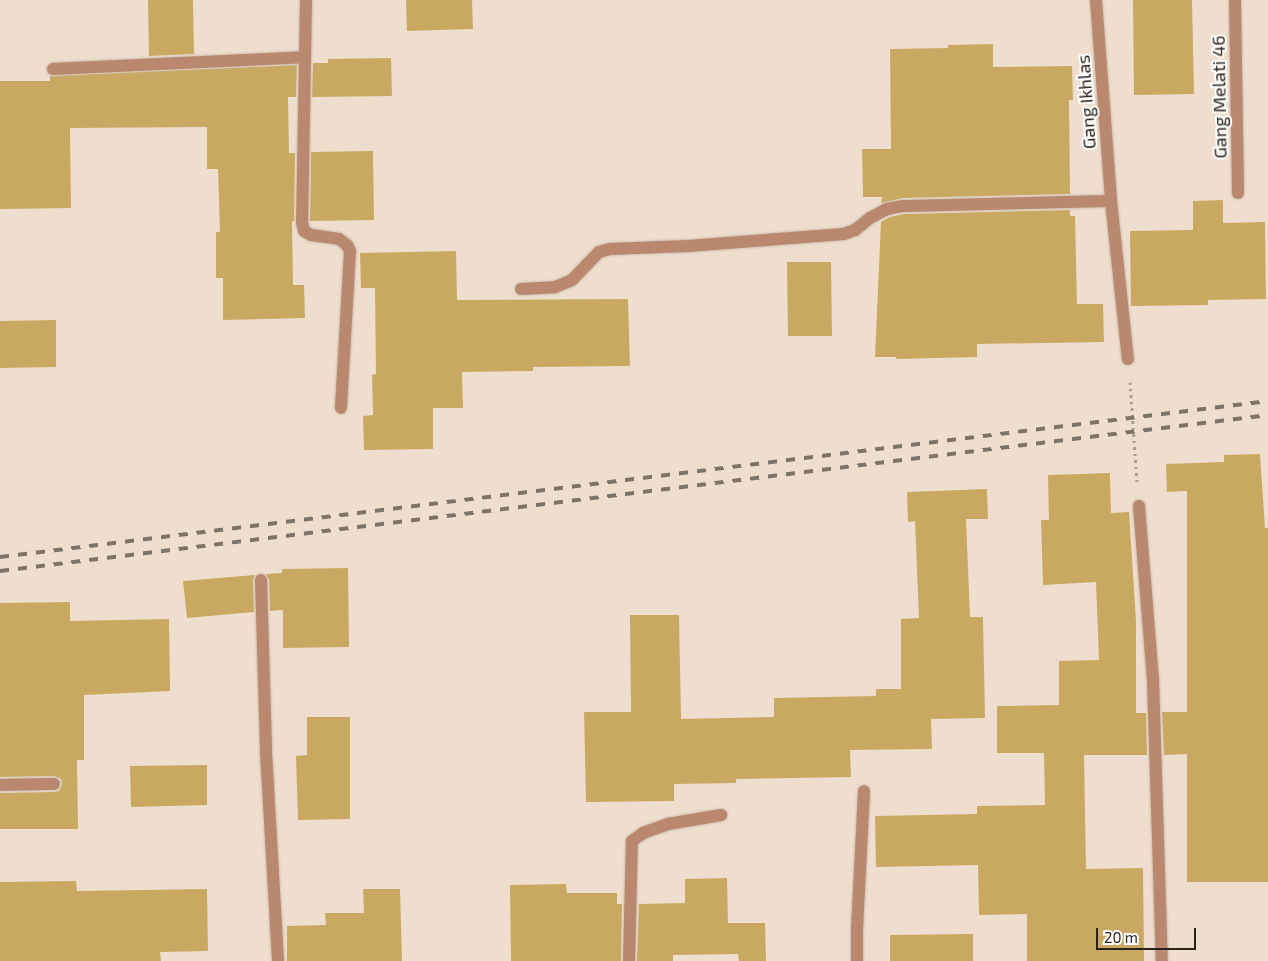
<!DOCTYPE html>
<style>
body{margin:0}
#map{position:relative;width:1268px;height:961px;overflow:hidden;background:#efdecd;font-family:"Exo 2",sans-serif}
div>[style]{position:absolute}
.building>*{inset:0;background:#c9a962}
.path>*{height:3px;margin-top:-1.5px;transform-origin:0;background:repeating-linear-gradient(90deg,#aa9d8f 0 2.5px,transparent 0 6.5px)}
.roads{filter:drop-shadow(0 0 1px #cbbcad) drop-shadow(0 0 1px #cbbcad)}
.minor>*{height:12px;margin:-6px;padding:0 6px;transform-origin:6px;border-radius:6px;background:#b9886e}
.rail>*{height:4px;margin-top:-2px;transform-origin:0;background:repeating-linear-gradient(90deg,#7e7368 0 9px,transparent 0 18px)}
span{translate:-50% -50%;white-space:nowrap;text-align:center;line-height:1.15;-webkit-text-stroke:4px #fff;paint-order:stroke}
.street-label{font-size:18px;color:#29231c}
.scale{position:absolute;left:1096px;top:928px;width:100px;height:22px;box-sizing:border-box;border:2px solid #29231c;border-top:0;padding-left:6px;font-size:15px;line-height:18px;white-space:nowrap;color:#29231c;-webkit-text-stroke:4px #fff;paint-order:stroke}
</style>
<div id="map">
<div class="building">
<i style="clip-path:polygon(148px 0,193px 0,194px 54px,149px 56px)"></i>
<i style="clip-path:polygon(406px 0,472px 0,473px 29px,407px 31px)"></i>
<i style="clip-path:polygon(1133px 0,1192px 0,1194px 94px,1134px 95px)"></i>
<i style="clip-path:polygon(993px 44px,993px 67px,1072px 66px,1073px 100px,1069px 100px,1070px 194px,903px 198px,881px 203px,882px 197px,863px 197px,862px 149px,891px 149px,890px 49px,948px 48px,948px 45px)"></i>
<i style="clip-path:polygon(391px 58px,392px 96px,312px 97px,313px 63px,328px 63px,328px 59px)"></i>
<i style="clip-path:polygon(297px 65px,296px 97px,288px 97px,289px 153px,295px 153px,294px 221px,292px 221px,293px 285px,304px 285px,305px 318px,223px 320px,223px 278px,216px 278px,216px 232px,220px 232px,218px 169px,207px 169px,207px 127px,70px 128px,71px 208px,0 209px,0 81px,50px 81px,50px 76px)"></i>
<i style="clip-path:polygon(373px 151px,374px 220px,310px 221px,311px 152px)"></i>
<i style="clip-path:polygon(1223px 200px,1223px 223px,1265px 222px,1266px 299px,1208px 300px,1208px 305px,1131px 306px,1130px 231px,1193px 230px,1193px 201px)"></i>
<i style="clip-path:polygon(1070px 210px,1070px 216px,1075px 216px,1077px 304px,1103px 304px,1104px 342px,977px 344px,977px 357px,896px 359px,896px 357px,875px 357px,881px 222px,890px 217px,904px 214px)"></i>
<i style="clip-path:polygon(456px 251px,457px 300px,628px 299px,630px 366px,533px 367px,533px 371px,462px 372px,463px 408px,433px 408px,433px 449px,364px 450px,363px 416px,373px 415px,372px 375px,376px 374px,375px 288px,361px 288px,360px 253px)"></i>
<i style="clip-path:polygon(787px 262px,831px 262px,832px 336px,788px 336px)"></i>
<i style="clip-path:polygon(56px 320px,56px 367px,0 368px,0 321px)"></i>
<i style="clip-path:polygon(1260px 454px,1265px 528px,1268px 528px,1268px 882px,1187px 882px,1187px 754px,1164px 755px,1162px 712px,1187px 712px,1187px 491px,1167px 492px,1166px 464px,1224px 462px,1224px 455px)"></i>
<i style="clip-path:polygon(1110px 473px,1111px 513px,1129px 512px,1136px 621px,1136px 713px,1146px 713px,1147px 755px,1084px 755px,1086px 869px,1143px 868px,1144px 961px,1027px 961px,1027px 914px,979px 915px,978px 865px,876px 867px,875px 816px,977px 814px,977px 806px,1045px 805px,1044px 753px,997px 753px,997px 706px,1059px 705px,1059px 661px,1099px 660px,1096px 582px,1043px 585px,1041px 520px,1049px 520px,1048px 475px)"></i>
<i style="clip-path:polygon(987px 489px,988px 519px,966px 519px,970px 617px,983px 617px,985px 718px,931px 719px,932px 749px,850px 750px,851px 777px,736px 779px,736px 783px,674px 784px,674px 801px,586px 802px,584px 712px,631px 712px,630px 615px,679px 615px,681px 719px,774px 717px,774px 698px,876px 696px,876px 689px,901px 689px,901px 619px,919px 618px,915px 521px,908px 522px,907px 492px)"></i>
<i style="clip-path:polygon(348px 568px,349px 647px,283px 648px,283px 610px,270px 611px,269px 580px,266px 574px,282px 573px,282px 569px)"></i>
<i style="clip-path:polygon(255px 575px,253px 580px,254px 612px,187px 618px,183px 581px)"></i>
<i style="clip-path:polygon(70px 602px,70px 621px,169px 619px,170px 691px,84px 695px,84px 760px,77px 760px,78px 829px,0 829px,0 793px,54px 792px,59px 791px,62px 784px,61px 779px,54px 776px,0 777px,0 603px)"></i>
<i style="clip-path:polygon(307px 717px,350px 717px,350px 819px,298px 820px,296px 756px,307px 755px)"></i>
<i style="clip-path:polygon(207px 765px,207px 805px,131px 807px,130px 766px)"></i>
<i style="clip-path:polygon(727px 878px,728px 923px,765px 923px,766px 961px,739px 961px,738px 954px,673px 955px,673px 961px,637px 961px,639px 904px,685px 903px,685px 879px)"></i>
<i style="clip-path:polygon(76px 881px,77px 891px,207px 889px,208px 951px,160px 952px,161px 961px,0 961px,0 882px)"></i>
<i style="clip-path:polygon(566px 884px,567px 893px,617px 893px,617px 904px,622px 904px,621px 961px,511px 961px,510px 885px)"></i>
<i style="clip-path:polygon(363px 889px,400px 889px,402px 961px,287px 961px,287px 926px,326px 925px,325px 913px,364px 913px)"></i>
<i style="clip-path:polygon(973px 934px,973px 961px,890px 961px,890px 935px)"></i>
</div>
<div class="path">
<i style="left:1130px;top:382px;width:101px;rotate:86deg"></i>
</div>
<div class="roads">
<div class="minor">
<i style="left:306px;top:0;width:222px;rotate:91deg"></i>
<i style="left:302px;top:222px;width:9px;rotate:77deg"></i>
<i style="left:304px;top:231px;width:8px;rotate:30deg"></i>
<i style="left:311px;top:235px;width:28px;rotate:8deg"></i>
<i style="left:339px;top:239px;width:10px;rotate:37deg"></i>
<i style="left:347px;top:245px;width:7px;rotate:63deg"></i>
<i style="left:350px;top:251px;width:157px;rotate:93.3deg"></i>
<i style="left:1096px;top:0;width:202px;rotate:85.7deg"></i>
<i style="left:1111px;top:201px;width:159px;rotate:83.9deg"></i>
<i style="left:1235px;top:0;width:193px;rotate:89.1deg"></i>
<i style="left:53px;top:69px;width:251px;rotate:-2.7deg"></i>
<i style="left:521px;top:289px;width:34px;rotate:-3deg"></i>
<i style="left:555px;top:287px;width:18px;rotate:-22deg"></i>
<i style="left:572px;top:280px;width:39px;rotate:-46deg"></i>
<i style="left:599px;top:252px;width:11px;rotate:-15deg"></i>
<i style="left:610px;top:249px;width:78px;rotate:-2.2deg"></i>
<i style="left:688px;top:246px;width:156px;rotate:-4.4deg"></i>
<i style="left:844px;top:234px;width:12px;rotate:-20deg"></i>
<i style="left:855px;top:230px;width:19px;rotate:-39deg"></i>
<i style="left:870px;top:218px;width:19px;rotate:-28deg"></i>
<i style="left:887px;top:209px;width:16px;rotate:-11deg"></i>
<i style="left:903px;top:206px;width:208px;rotate:-1.4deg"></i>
<i style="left:1139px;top:506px;width:175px;rotate:85.4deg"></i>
<i style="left:1153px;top:680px;width:281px;rotate:88.2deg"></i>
<i style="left:261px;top:580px;width:172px;rotate:88.3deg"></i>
<i style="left:266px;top:752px;width:209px;rotate:86.7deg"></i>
<i style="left:0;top:785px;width:54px;rotate:-1.1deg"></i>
<i style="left:629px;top:961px;width:120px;rotate:-88.6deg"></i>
<i style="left:632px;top:841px;width:14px;rotate:-36deg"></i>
<i style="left:643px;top:833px;width:27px;rotate:-20deg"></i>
<i style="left:668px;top:824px;width:54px;rotate:-9.6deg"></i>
<i style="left:857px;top:961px;width:32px;rotate:-90deg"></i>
<i style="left:857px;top:929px;width:138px;rotate:-87.1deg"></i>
</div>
</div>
<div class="rail">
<i style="left:0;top:557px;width:1278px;rotate:-7.01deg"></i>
<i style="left:0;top:571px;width:1278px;rotate:-7.01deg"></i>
</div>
<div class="street-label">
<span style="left:1219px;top:97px;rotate:-91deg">Gang Melati 46</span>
<span style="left:1086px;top:102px;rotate:-94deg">Gang Ikhlas</span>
</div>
<div class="scale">20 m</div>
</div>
